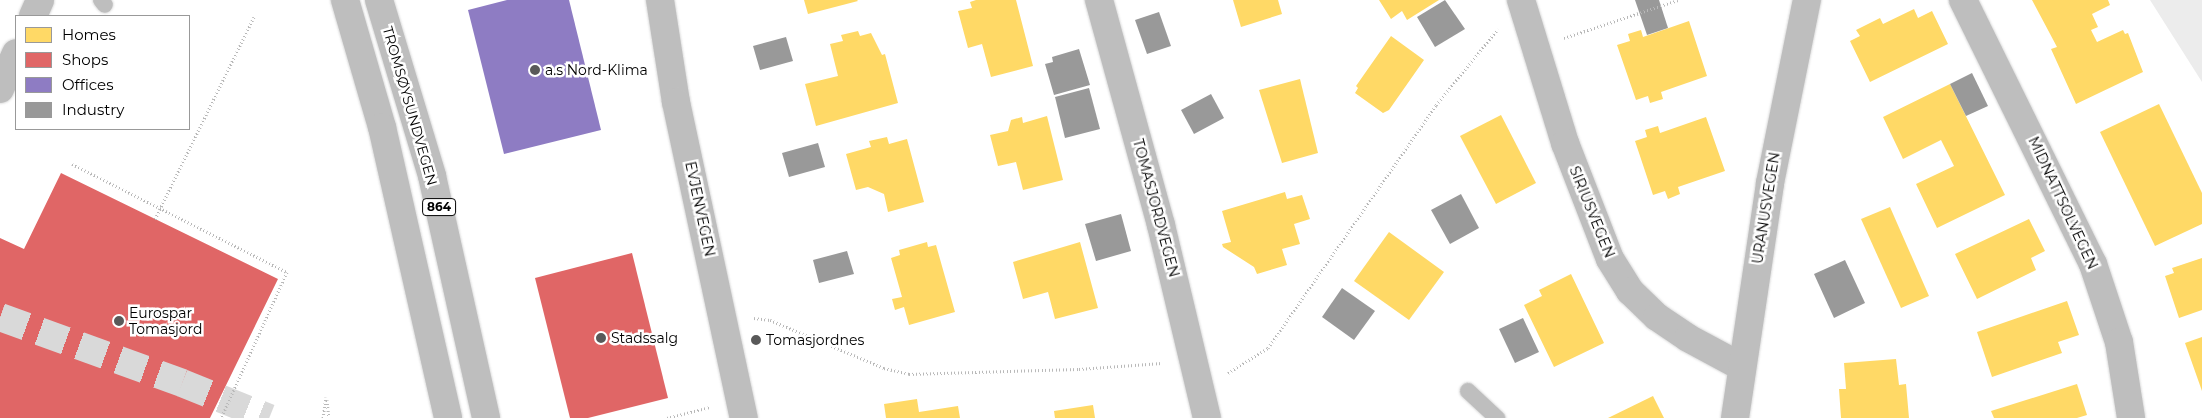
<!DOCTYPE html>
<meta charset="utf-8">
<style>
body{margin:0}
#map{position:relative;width:2202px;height:418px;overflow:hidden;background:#fff;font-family:Montserrat,sans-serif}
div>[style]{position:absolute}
.green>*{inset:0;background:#ececec}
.homes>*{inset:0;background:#ffd966}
.shops>*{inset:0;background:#e06666}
.offices>*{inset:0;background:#8e7cc3}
.industry>*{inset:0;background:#999}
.trunk-tunnel>*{height:28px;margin-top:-14px;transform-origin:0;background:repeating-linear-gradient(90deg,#d9d9d9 0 28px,transparent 0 42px)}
.path>*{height:3px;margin-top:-1.5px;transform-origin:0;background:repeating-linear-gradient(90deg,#b9b9b9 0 1px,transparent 0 3.5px)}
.roads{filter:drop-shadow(0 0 1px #dbdbdb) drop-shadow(0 0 1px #dbdbdb)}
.service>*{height:16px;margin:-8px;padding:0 8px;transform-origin:8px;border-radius:8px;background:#bebebe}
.minor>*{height:28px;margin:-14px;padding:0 14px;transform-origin:14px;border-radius:14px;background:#bebebe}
.tertiary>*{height:28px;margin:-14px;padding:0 14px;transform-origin:14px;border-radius:14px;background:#bebebe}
.primary>*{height:28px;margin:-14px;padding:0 14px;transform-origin:14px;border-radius:14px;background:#bebebe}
.dots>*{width:14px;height:14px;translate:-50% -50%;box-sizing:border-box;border:2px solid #fff;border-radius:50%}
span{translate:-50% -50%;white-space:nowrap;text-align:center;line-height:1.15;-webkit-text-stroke:5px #fff;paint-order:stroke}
.shield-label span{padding:1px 4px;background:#fff;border:1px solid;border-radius:4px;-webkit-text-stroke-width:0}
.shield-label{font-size:12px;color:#000;font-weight:700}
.poi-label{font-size:14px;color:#000}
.left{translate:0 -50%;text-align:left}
.street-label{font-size:14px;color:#000}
.legend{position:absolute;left:15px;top:15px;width:175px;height:115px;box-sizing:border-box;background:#fff;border:1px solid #999;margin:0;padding:6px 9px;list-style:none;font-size:15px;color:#000}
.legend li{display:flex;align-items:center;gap:10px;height:25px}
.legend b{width:25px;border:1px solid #999}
</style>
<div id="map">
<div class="green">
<i style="clip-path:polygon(2150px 0,2202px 0,2202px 82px)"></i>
</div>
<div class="homes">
<i style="clip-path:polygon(804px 0,857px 0,858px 1px,808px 14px)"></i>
<i style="clip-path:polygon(976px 0,1016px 0,1033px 66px,991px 77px,982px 44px,968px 48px,958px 11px,972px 8px,970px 2px)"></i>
<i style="clip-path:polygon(1233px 0,1278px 0,1282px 14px,1241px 27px)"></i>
<i style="clip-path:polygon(1379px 0,1439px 0,1407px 20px,1402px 11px,1391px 19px)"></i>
<i style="clip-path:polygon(2032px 0,2108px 0,2110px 5px,2092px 14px,2098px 27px,2091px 30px,2097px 42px,2123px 30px,2125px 34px,2128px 33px,2143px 72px,2076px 104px,2051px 49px,2057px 47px)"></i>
<i style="clip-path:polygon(1914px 9px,1918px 18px,1932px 11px,1948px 44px,1870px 82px,1850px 41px,1860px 36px,1856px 30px,1880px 18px,1883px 24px)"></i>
<i style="clip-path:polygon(1689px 21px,1707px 76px,1661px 92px,1663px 99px,1650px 103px,1648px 96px,1636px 100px,1617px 45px,1630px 41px,1628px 34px,1641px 30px,1643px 37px)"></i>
<i style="clip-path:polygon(858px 31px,860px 36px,871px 33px,882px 55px,885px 54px,898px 103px,816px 126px,805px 84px,838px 76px,830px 44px,843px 41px,841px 35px)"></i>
<i style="clip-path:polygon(1391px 36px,1424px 60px,1389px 110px,1383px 113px,1355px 93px,1358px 88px,1356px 86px)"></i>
<i style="clip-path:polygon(1300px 79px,1318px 153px,1282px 163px,1259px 90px)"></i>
<i style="clip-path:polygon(1950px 84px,2005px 195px,1937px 228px,1916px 184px,1954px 166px,1941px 140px,1903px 159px,1883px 117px)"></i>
<i style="clip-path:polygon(2159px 104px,2202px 193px,2202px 224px,2155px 246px,2100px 132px)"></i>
<i style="clip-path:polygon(1501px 115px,1536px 183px,1496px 204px,1460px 136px)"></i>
<i style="clip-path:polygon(1047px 116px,1063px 180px,1023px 190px,1016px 162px,998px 166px,990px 135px,1008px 131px,1011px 120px,1022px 117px,1023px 123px)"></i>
<i style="clip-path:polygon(1706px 117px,1725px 171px,1678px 187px,1680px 194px,1668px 199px,1665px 191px,1653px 195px,1635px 141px,1647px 137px,1645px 130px,1658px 126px,1660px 133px)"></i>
<i style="clip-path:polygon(887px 137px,889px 144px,907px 139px,924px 202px,888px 212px,884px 194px,868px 187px,856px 190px,846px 154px,871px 147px,869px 141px)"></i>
<i style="clip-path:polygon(1285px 192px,1287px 199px,1302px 195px,1310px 219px,1294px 224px,1300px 244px,1282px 249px,1287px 265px,1257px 274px,1254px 267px,1223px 247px,1222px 244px,1231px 242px,1222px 211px)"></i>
<i style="clip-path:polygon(1890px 207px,1929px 296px,1901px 308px,1861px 219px)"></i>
<i style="clip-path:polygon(2029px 219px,2045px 251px,2031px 258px,2036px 270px,1977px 299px,1955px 254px)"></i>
<i style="clip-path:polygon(1389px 232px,1444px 272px,1409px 320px,1354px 281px)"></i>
<i style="clip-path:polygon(927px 242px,928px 247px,936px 245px,955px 312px,909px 325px,904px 307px,895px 310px,892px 299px,902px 297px,891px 258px,900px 255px,899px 250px)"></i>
<i style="clip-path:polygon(1080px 242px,1098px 308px,1055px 319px,1048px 292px,1023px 299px,1013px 262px)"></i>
<i style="clip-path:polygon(2202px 258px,2202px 310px,2179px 318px,2165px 276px,2174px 273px,2172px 268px)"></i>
<i style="clip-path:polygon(1571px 274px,1604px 343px,1554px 367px,1524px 305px,1542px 296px,1539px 290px)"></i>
<i style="clip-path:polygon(2067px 301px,2079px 335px,2058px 342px,2062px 353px,1992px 377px,1977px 332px)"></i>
<i style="clip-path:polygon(2202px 337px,2202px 391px,2185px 343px)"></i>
<i style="clip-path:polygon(1896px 359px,1899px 385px,1906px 384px,1909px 418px,1841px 418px,1839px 389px,1846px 389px,1844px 363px)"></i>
<i style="clip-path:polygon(2077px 384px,2087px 415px,2077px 418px,1994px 418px,1991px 411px)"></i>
<i style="clip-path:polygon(1653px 396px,1664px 418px,1608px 418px)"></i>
<i style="clip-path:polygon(917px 399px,919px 412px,958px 406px,960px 418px,886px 418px,884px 404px)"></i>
<i style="clip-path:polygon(1093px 405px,1095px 418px,1055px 418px,1054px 411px)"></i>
</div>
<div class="shops">
<i style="clip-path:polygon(61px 173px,278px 279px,210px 418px,0 418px,0 238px,24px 249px)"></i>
<i style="clip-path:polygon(632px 253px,668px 398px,588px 418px,570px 418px,535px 278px)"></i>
</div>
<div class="offices">
<i style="clip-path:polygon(507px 0,569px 0,601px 130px,504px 154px,468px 10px)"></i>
</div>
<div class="industry">
<i style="clip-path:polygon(1445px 0,1465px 29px,1435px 47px,1417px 17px)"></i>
<i style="clip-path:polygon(1635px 0,1659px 0,1668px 28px,1647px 35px)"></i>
<i style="clip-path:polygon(1159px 12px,1171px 46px,1147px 54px,1135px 20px)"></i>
<i style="clip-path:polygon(786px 37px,793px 61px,760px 70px,753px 46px)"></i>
<i style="clip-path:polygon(1079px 49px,1090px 85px,1054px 95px,1045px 64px,1053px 62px,1052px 57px)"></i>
<i style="clip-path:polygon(1972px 73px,1988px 106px,1966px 116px,1950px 84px)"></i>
<i style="clip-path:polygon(1089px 88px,1100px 129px,1065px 138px,1055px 97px)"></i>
<i style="clip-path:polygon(1211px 94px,1224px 118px,1194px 134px,1181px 110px)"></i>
<i style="clip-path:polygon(818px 143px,825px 167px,789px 177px,782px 153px)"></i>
<i style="clip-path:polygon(1461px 194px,1479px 228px,1450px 244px,1431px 210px)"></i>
<i style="clip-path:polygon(1121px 214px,1131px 251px,1096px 261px,1085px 224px)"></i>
<i style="clip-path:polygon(847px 251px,854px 274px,819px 283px,813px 260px)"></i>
<i style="clip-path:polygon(1845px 260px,1865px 303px,1834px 318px,1814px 274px)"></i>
<i style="clip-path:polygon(1342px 288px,1375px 311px,1354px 340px,1322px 317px)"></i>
<i style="clip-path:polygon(1523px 318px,1539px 352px,1515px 363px,1499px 329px)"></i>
</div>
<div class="trunk-tunnel">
<i style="left:0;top:317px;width:194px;rotate:19.9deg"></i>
<i style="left:182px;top:383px;width:94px;rotate:21.9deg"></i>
</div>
<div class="path">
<i style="left:1564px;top:38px;width:120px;rotate:-18.4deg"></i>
<i style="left:72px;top:164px;width:241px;rotate:26.7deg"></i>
<i style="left:287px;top:272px;width:160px;rotate:114.3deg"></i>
<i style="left:155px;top:219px;width:225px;rotate:-63.9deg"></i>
<i style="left:754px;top:318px;width:16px;rotate:7deg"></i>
<i style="left:770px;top:320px;width:124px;rotate:22.8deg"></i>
<i style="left:884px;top:368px;width:26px;rotate:13deg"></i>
<i style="left:909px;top:374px;width:170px;rotate:-1.7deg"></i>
<i style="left:1079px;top:369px;width:83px;rotate:-4.1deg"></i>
<i style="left:1228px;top:373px;width:47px;rotate:-32deg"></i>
<i style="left:1268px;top:348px;width:295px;rotate:-55.3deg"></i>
<i style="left:1436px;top:105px;width:98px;rotate:-50.8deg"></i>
<i style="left:327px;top:400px;width:18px;rotate:84deg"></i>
<i style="left:323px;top:418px;width:21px;rotate:-82deg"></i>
<i style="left:667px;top:418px;width:44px;rotate:-14.3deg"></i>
</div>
<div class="roads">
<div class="service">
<i style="left:101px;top:0;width:6px;rotate:51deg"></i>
<i style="left:1468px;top:391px;width:40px;rotate:43deg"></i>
</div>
<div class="minor">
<i style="left:1099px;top:0;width:233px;rotate:74.6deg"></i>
<i style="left:1161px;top:225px;width:198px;rotate:76.6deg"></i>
<i style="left:1521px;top:0;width:150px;rotate:72.9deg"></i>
<i style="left:1565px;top:143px;width:124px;rotate:68.8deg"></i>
<i style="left:1610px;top:259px;width:38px;rotate:58deg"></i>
<i style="left:1630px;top:291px;width:37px;rotate:44deg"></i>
<i style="left:1657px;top:317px;width:37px;rotate:34deg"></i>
<i style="left:1688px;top:338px;width:61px;rotate:28.2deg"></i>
<i style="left:1963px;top:0;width:294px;rotate:63.8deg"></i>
<i style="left:2093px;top:264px;width:82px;rotate:71.6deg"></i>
<i style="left:2119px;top:342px;width:77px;rotate:81deg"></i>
<i style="left:33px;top:16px;width:17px;rotate:-66deg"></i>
<i style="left:0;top:89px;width:39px;rotate:-66deg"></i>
<i style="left:1735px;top:418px;width:238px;rotate:-81.5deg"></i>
<i style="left:1770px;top:183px;width:187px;rotate:-78.6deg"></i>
</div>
<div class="tertiary">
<i style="left:660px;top:0;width:103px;rotate:81.1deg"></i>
<i style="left:676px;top:102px;width:323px;rotate:77.9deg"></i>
</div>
<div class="primary">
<i style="left:345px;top:0;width:132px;rotate:73.8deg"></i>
<i style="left:382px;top:127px;width:298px;rotate:77.2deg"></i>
<i style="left:379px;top:0;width:184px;rotate:73.2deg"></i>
<i style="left:432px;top:176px;width:248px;rotate:77.4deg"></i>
</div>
</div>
<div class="dots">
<i style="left:535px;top:70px;background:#595959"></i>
<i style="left:119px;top:321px;background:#595959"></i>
<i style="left:601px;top:338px;background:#595959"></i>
<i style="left:756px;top:340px;background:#595959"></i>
</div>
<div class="shield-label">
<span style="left:439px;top:207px">864</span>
</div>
<div class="poi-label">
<span class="left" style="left:545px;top:70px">a.s Nord-Klima</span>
<span class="left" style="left:129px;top:321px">Eurospar<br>Tomasjord</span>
<span class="left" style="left:611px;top:338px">Stadssalg</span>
<span class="left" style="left:766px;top:340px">Tomasjordnes</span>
</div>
<div class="street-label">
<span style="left:410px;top:106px;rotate:74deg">TROMSØYSUNDVEGEN</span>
<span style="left:2063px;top:203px;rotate:65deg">MIDNATTSOLVEGEN</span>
<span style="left:1156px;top:208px;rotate:75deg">TOMASJORDVEGEN</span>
<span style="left:1766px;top:208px;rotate:-81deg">URANUSVEGEN</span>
<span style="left:700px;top:209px;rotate:78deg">EVJENVEGEN</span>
<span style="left:1592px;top:212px;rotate:68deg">SIRIUSVEGEN</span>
</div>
<ul class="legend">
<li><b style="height:14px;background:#ffd966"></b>Homes</li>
<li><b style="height:14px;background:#e06666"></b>Shops</li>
<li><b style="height:14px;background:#8e7cc3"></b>Offices</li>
<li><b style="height:14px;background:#999"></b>Industry</li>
</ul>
</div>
